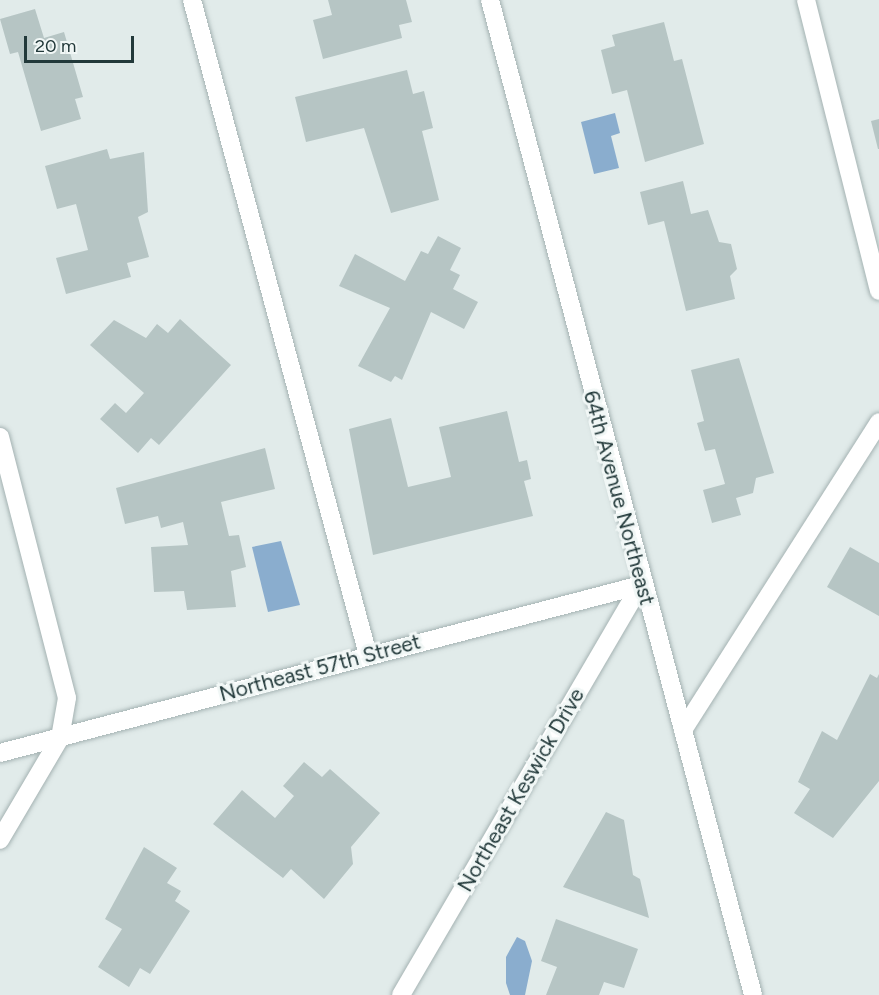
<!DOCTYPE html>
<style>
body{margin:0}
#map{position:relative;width:879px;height:995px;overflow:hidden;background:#e1ebea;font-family:Figtree,sans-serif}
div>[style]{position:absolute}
.water>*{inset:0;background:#8aadce}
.building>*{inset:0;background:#b6c5c4}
.roads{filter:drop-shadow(0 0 2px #a4b2b2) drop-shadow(0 0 2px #a4b2b2)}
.minor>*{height:18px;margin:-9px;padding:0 9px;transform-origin:9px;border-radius:9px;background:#fff}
span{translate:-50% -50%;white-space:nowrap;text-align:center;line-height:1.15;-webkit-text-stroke:6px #f1f7f6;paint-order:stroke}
.street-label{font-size:21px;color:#22393a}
.scale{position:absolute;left:24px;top:36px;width:110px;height:27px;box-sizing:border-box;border:3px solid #22393a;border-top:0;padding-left:8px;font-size:18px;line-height:21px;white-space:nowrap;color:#22393a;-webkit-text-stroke:4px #f1f7f6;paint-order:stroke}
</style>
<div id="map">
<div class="water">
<i style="clip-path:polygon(615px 113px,620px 133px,611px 136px,619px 168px,594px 174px,581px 122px)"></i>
<i style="clip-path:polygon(281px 541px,300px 605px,268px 612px,252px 547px)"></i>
<i style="clip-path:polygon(517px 937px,525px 941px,532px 961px,525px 995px,510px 995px,506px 983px,506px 957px)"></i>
</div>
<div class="building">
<i style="clip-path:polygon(328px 0,406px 0,412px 22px,399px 25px,402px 38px,323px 59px,313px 20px,332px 15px)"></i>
<i style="clip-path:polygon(35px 9px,44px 38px,64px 32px,83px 97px,75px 99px,81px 119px,41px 131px,18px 52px,10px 54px,0 19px)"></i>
<i style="clip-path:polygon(664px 22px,674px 61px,682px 59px,704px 144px,645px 162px,627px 90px,612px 94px,601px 50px,615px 46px,612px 35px)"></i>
<i style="clip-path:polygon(407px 70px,413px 94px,424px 91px,433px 128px,422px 131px,439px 200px,391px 213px,364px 128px,306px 142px,295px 97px)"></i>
<i style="clip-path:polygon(879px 119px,879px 149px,878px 149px,871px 121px)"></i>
<i style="clip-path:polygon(107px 149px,110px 159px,144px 152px,148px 212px,138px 217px,149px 257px,127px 263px,131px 277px,66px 294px,56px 258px,88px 250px,76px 204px,57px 209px,45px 166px)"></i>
<i style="clip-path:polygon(683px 181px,691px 214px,708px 210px,719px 242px,731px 244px,737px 269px,730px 276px,735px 299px,686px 311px,664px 221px,648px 225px,640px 192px)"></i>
<i style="clip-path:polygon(438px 236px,461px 248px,450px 270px,460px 275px,453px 289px,478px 302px,464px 329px,431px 312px,402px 380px,395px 376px,391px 382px,358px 366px,390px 308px,339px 286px,355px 254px,405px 281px,421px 251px,428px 254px)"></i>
<i style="clip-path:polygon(180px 319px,231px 365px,159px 445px,151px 438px,138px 453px,100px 419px,115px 403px,126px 413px,144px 393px,90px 345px,114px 320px,146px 338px,157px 324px,168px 333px)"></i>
<i style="clip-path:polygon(739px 358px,774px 473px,756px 478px,753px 493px,736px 498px,741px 515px,712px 523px,703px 490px,725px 484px,715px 449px,705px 451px,697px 423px,704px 421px,691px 370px)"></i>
<i style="clip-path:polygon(507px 411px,519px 462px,527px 460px,531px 479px,524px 481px,533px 516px,373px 555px,349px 429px,391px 418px,408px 487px,451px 477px,439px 427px)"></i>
<i style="clip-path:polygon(265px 448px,275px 489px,221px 502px,229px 536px,239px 535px,246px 567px,231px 571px,236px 607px,187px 610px,184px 591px,154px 592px,151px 547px,188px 545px,183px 522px,161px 528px,158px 516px,125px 524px,116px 488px)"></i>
<i style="clip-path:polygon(850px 547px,879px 563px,879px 616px,827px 587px)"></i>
<i style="clip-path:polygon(870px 674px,877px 678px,879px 674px,879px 781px,833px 838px,794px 813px,810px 789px,798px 782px,822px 731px,837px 740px)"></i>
<i style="clip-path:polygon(304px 762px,322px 777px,330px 769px,380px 813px,351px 847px,353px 864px,324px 899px,291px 869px,283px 878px,213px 824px,242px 790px,275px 818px,294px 796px,283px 786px)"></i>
<i style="clip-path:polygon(606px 812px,624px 820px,633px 875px,640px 879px,649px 918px,563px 887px)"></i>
<i style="clip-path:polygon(144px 847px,177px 868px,167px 883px,181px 891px,175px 901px,190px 911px,150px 974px,140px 968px,129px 987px,98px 967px,122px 929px,105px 919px)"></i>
<i style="clip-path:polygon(556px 919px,638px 949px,624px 988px,604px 982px,599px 995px,546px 995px,557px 967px,541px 961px)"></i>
</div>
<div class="roads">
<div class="minor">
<i style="left:192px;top:0;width:678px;rotate:74.96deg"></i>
<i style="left:490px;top:0;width:1029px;rotate:75.19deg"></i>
<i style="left:806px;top:0;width:300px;rotate:75.9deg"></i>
<i style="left:0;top:437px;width:269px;rotate:75.6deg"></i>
<i style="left:67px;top:698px;width:41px;rotate:99.9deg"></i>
<i style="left:60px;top:738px;width:118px;rotate:120.5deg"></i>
<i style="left:683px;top:730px;width:365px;rotate:-57.5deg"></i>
<i style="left:0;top:753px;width:663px;rotate:-14.69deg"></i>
<i style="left:401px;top:995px;width:475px;rotate:-59.7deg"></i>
</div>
</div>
<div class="street-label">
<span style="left:619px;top:498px;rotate:75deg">64th Avenue Northeast</span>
<span style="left:320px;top:668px;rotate:-15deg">Northeast 57th Street</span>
<span style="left:521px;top:790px;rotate:-60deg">Northeast Keswick Drive</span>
</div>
<div class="scale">20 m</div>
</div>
